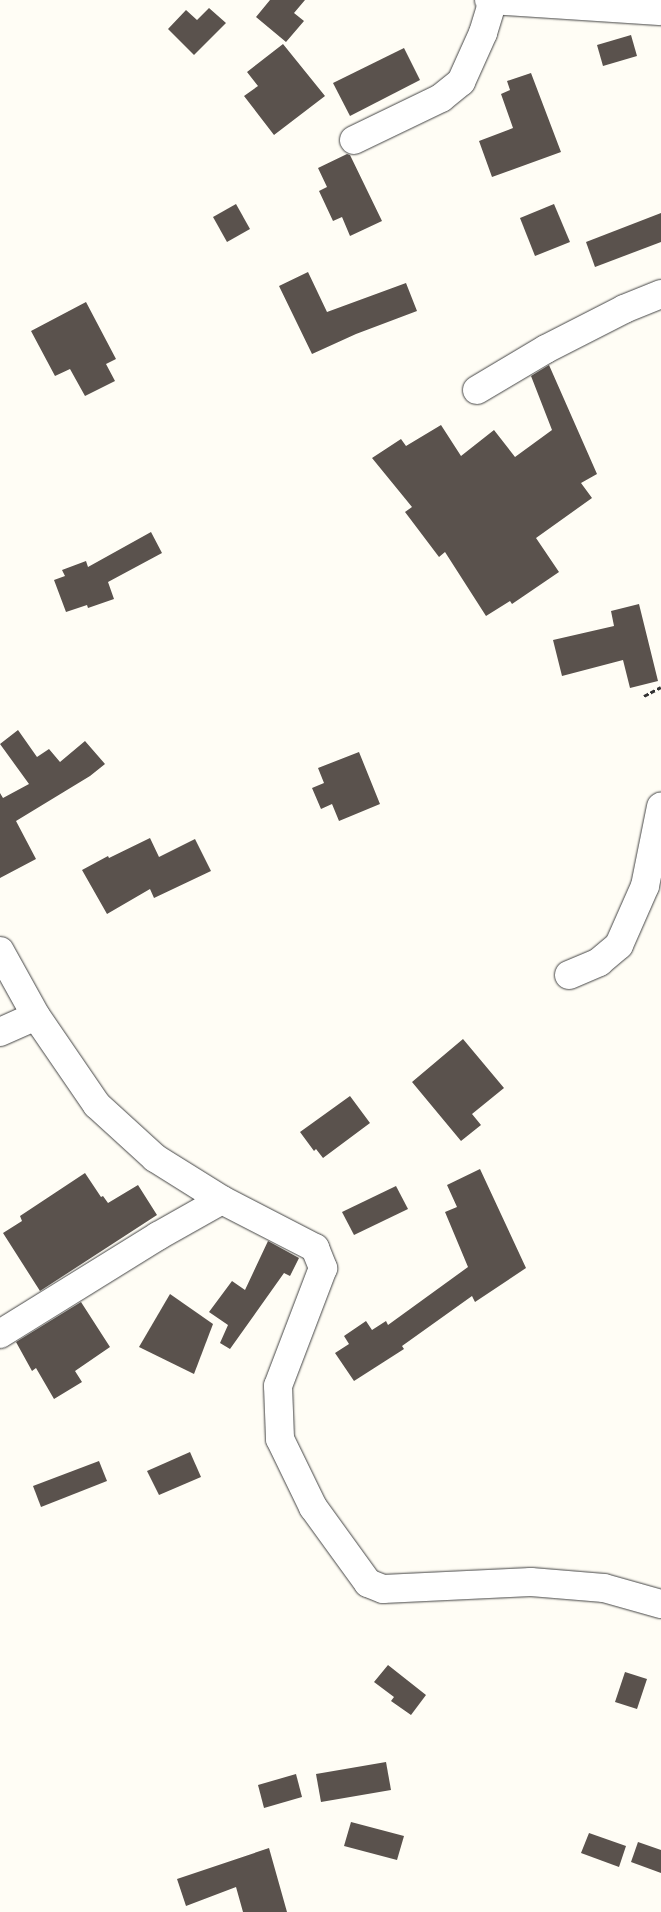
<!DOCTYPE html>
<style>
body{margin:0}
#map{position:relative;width:661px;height:1912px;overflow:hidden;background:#fffdf5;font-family:"IBM Plex Serif",serif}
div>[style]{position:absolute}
.building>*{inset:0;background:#5a524d}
.path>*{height:3px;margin-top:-1.5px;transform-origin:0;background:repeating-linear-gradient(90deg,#333 0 5px,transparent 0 7.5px)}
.roads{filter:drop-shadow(0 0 1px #444) drop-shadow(0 0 1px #444)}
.minor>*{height:28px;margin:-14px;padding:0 14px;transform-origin:14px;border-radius:14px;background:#fff}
span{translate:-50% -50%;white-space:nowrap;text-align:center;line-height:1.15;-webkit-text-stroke:5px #fff;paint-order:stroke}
</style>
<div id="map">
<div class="building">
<i style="clip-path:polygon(270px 0,305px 0,294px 13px,304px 21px,286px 42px,256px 17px)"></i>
<i style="clip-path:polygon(209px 8px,226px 23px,194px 55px,168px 29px,186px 10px,197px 20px)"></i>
<i style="clip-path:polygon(631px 35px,637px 56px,603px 66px,597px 45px)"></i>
<i style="clip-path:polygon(283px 44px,325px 96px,274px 135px,244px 96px,258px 86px,247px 72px)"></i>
<i style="clip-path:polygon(404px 48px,420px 80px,350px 116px,333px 83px)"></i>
<i style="clip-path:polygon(531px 73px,561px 152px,492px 177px,479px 141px,513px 128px,501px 94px,510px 90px,507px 81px)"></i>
<i style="clip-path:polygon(347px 154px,350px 155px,382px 221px,350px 236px,342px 217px,333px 221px,319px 191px,327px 187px,318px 168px)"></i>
<i style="clip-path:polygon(236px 204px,250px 229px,227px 242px,213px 217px)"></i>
<i style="clip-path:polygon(554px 204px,570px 242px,535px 256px,520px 218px)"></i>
<i style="clip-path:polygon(661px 213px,661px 242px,595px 267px,586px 242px)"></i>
<i style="clip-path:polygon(308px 272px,327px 312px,406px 283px,417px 311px,356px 334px,312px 354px,279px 286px)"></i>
<i style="clip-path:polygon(86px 302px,116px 359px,106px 364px,115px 381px,85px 396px,70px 369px,55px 376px,31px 331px)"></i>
<i style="clip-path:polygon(549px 365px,597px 474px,581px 483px,592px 498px,536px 538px,559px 572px,512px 604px,510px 601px,486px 616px,445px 552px,439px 557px,405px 512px,412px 507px,372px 458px,401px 439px,406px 446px,441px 425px,461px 456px,494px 430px,515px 457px,552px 430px,531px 376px)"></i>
<i style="clip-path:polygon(151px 532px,162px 553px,108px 582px,114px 599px,88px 608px,87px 605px,66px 612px,54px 580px,65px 576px,62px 570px,86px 561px,88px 567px)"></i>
<i style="clip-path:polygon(639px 604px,658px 681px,630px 688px,623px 660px,562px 676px,553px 640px,614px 626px,611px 611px)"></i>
<i style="clip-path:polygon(18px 730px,37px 757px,49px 749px,60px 762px,85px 741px,105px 764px,90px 776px,16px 821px,36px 859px,0 878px,0 793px,3px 798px,29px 784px,0 744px)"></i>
<i style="clip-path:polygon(359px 752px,380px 804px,339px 821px,332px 804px,321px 809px,312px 788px,324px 783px,318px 768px)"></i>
<i style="clip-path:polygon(150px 838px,159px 857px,195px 839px,211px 871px,154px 898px,150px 889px,107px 914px,82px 870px,108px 856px,109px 858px)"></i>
<i style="clip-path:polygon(463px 1039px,504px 1088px,472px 1114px,481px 1125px,461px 1141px,412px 1082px)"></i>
<i style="clip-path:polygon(350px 1096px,370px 1123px,323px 1158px,316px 1149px,314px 1151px,300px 1132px)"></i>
<i style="clip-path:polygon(480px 1169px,526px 1268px,475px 1302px,472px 1296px,402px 1346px,404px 1349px,354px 1381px,335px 1353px,349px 1344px,344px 1336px,366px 1321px,372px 1330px,386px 1321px,388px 1325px,468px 1267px,445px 1212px,457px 1207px,447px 1185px)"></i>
<i style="clip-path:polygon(85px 1173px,101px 1197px,103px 1196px,108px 1203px,138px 1185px,157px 1215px,40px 1291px,3px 1233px,22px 1221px,20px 1216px)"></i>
<i style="clip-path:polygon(396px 1186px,408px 1209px,354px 1235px,342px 1212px)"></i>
<i style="clip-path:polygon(268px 1241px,299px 1258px,290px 1276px,284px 1273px,230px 1349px,220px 1343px,228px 1325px,209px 1312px,232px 1281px,245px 1290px)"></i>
<i style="clip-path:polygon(170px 1294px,213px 1324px,194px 1374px,139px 1347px)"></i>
<i style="clip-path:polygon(81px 1302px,110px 1347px,75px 1371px,82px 1382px,54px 1399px,36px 1368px,32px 1371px,16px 1342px)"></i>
<i style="clip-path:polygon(190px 1452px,201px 1477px,159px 1495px,147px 1471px)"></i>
<i style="clip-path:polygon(99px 1461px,107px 1481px,41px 1507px,33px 1486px)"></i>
<i style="clip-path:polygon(388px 1665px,426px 1695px,411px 1715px,391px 1701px,394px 1697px,374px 1682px)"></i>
<i style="clip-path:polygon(625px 1672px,647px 1679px,637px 1709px,615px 1702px)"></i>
<i style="clip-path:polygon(386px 1762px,391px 1790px,321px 1802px,316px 1774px)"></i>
<i style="clip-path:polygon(296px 1774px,302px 1797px,264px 1808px,258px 1785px)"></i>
<i style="clip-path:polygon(351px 1822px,404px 1836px,397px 1860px,344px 1846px)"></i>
<i style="clip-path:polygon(589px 1833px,626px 1846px,619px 1867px,581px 1853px)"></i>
<i style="clip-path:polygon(638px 1842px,661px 1850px,661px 1873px,631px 1862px)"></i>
<i style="clip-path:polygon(269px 1848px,287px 1912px,243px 1912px,236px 1887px,186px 1906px,177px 1879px)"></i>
</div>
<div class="path">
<i style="left:644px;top:696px;width:19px;rotate:-28deg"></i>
</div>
<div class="roads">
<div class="minor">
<i style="left:489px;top:0;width:172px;rotate:3.7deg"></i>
<i style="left:354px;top:140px;width:97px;rotate:-25.8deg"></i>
<i style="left:441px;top:98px;width:26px;rotate:-39deg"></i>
<i style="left:461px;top:82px;width:54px;rotate:-65.8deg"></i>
<i style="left:483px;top:33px;width:34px;rotate:-73deg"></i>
<i style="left:477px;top:390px;width:80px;rotate:-30.7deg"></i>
<i style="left:546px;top:349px;width:88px;rotate:-27.1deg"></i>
<i style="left:624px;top:309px;width:40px;rotate:-22deg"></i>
<i style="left:0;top:951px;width:74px;rotate:61deg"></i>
<i style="left:36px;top:1016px;width:108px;rotate:55.6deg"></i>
<i style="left:97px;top:1105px;width:79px;rotate:42.4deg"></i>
<i style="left:155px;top:1158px;width:79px;rotate:32.1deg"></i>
<i style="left:222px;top:1200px;width:105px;rotate:27.3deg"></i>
<i style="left:315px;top:1248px;width:22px;rotate:68deg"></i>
<i style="left:323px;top:1268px;width:126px;rotate:110.9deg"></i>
<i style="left:278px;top:1386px;width:53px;rotate:87.8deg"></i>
<i style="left:280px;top:1439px;width:76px;rotate:64.1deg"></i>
<i style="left:313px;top:1507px;width:94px;rotate:54.1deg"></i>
<i style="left:368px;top:1583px;width:16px;rotate:22deg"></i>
<i style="left:383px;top:1589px;width:148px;rotate:-2.7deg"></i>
<i style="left:531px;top:1582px;width:73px;rotate:4.7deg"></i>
<i style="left:604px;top:1588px;width:59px;rotate:15.7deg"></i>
<i style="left:569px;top:975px;width:33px;rotate:-23deg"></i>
<i style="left:599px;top:962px;width:26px;rotate:-40deg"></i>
<i style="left:619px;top:945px;width:64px;rotate:-66.2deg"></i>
<i style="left:645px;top:886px;width:81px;rotate:-78.6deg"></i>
<i style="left:0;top:1032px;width:39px;rotate:-24deg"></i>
<i style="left:0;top:1334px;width:186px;rotate:-31.8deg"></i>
<i style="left:158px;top:1236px;width:73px;rotate:-29.4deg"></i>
</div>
</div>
</div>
